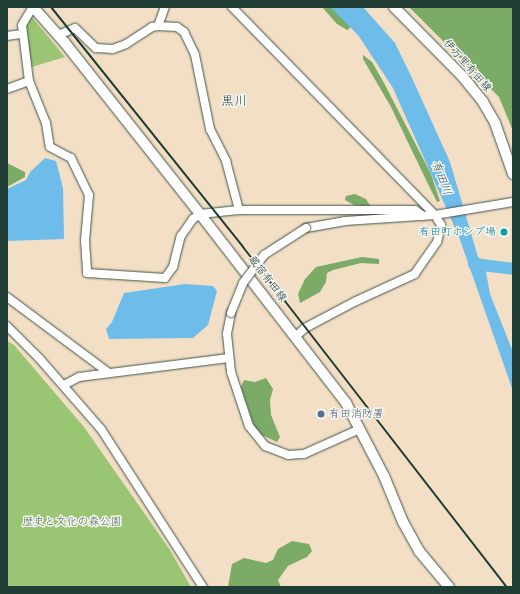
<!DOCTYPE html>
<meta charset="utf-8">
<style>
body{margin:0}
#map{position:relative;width:520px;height:594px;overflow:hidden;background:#f3dfc5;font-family:"Shantell Sans","Klee One",sans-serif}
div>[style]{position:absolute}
.green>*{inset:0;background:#9ac674}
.forest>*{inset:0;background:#7bab66}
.water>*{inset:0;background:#6ebce9}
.river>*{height:12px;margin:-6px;padding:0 6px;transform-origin:6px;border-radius:6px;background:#6ebce9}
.roads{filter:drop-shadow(0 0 1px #3f554a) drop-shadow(0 0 1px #3f554a)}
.minor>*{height:8px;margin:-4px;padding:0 4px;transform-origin:4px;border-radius:4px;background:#fff}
.major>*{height:10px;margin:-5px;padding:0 5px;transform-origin:5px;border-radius:5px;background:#fff}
.rail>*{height:2px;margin:-1px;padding:0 1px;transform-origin:1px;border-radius:1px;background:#1f3d34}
.bridges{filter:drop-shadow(0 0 1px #3f554a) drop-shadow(0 0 1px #3f554a)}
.minor-bridge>*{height:8px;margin:-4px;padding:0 4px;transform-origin:4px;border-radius:4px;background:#fff}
.dots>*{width:11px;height:11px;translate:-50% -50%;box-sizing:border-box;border:2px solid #f6f6f2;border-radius:50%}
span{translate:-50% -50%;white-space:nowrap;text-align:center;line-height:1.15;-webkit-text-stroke:3px #f6f6f2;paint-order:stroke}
.street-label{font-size:11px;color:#1f3d34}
.culture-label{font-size:11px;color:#0d838f}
.right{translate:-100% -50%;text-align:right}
.service-label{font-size:11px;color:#4e5e75}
.left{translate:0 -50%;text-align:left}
.park-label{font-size:11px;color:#3e5f44}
.water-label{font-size:12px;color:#335d61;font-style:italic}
.quarter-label{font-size:13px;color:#1f3d34}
.frame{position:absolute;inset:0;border:8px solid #1f3d34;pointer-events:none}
</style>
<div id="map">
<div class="green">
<i style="clip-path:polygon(31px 16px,65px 57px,32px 67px,25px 30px)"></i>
<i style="clip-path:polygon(7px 341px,14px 345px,84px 427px,170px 550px,191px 587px,7px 587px)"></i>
</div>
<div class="forest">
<i style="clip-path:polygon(322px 7px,331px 7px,350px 25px,350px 28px,347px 30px,337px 24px)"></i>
<i style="clip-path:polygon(409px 7px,513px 7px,513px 131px,499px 97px)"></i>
<i style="clip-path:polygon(363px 55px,372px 62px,384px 83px,431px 174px,440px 201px,437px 202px,428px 184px,391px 107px,363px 59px)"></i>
<i style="clip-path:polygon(7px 163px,25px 172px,25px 177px,7px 187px)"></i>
<i style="clip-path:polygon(355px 194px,366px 199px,371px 207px,354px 205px,345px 200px,346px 196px)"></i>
<i style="clip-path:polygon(362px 257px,379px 259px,379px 264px,361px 263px,333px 270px,327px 273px,326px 282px,320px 292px,300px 303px,298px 294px,305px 279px,316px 267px)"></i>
<i style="clip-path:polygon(266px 378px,273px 389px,270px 400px,271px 415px,280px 437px,277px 442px,260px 434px,254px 426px,241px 387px,244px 380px,255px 382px)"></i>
<i style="clip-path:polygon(292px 541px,309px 544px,312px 551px,307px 557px,288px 566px,278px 580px,281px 587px,228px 587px,232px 564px,244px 558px,266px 563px,273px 560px,278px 549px)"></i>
</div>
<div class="water">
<i style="clip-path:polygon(330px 7px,363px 7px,395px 43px,412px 78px,450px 162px,478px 257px,484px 261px,490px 294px,513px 352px,513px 391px,459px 237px,393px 88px,358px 35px)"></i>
<i style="clip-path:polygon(45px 158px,56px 161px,63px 188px,64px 239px,7px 241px,7px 189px,26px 180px,31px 171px)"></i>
<i style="clip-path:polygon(185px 284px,213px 286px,217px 291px,208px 325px,193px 338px,109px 339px,106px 329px,112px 322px,124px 293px)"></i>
</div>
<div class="river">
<i style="left:474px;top:264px;width:39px;rotate:7deg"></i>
</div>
<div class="roads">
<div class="minor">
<i style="left:232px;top:7px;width:291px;rotate:45.7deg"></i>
<i style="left:435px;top:215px;width:12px;rotate:59deg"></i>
<i style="left:441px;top:225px;width:17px;rotate:103deg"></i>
<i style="left:437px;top:242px;width:39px;rotate:125deg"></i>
<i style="left:415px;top:274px;width:65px;rotate:155.4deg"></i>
<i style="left:356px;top:301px;width:58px;rotate:152.1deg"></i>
<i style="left:305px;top:328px;width:12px;rotate:138deg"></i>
<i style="left:158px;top:26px;width:19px;rotate:3deg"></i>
<i style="left:177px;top:27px;width:9px;rotate:36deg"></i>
<i style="left:184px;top:32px;width:25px;rotate:64deg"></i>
<i style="left:195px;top:55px;width:76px;rotate:78.5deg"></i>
<i style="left:210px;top:129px;width:36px;rotate:63deg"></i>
<i style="left:226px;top:161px;width:51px;rotate:75.1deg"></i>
<i style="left:58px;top:35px;width:18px;rotate:-22deg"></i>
<i style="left:75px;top:28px;width:29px;rotate:44deg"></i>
<i style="left:96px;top:48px;width:17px;rotate:3deg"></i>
<i style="left:113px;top:49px;width:14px;rotate:-21deg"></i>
<i style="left:126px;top:44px;width:31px;rotate:-33deg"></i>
<i style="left:152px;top:27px;width:6px;rotate:-9deg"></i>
<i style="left:158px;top:26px;width:20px;rotate:-70deg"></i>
<i style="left:7px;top:36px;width:15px;rotate:-8deg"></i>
<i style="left:29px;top:81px;width:45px;rotate:68deg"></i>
<i style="left:46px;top:123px;width:24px;rotate:81deg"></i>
<i style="left:50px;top:147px;width:24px;rotate:28deg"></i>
<i style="left:71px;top:158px;width:41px;rotate:64.1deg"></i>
<i style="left:89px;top:195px;width:46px;rotate:95deg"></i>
<i style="left:85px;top:241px;width:32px;rotate:86deg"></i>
<i style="left:87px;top:273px;width:78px;rotate:3.7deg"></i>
<i style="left:165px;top:278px;width:14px;rotate:-54deg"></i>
<i style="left:173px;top:267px;width:32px;rotate:-76deg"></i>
<i style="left:181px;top:236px;width:21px;rotate:-55deg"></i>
<i style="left:193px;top:219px;width:9px;rotate:-36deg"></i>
<i style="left:200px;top:214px;width:39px;rotate:-6deg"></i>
<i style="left:239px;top:210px;width:176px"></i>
<i style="left:415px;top:210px;width:10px;rotate:37deg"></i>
<i style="left:7px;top:89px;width:23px;rotate:-20deg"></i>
<i style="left:29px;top:81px;width:56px;rotate:-97.1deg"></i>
<i style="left:22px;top:25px;width:21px;rotate:-59deg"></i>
<i style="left:306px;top:228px;width:40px;rotate:-10deg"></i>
<i style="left:345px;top:221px;width:90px;rotate:-3.8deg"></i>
<i style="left:435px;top:215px;width:79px;rotate:-9.5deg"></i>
<i style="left:7px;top:297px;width:127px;rotate:36.7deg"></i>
<i style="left:231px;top:313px;width:21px;rotate:101deg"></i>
<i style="left:227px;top:334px;width:38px;rotate:84deg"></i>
<i style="left:231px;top:372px;width:57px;rotate:71.6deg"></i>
<i style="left:249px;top:426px;width:26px;rotate:51deg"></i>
<i style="left:265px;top:446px;width:25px;rotate:21deg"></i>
<i style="left:288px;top:455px;width:16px;rotate:-4deg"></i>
<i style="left:304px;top:454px;width:61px;rotate:-24.1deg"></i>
<i style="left:7px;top:326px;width:45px;rotate:45deg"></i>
<i style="left:39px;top:358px;width:94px;rotate:48.9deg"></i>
<i style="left:101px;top:429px;width:188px;rotate:57.2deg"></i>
<i style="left:64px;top:385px;width:17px;rotate:-28deg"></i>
<i style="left:79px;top:377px;width:151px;rotate:-7.2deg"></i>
</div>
<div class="major">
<i style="left:33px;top:7px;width:48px;rotate:48.4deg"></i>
<i style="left:65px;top:43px;width:218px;rotate:51.7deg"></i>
<i style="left:200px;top:214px;width:239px;rotate:52.3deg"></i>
<i style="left:346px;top:403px;width:82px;rotate:62.5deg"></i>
<i style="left:384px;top:476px;width:50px;rotate:67.6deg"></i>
<i style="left:403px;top:522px;width:33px;rotate:61deg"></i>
<i style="left:419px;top:551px;width:47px;rotate:50.2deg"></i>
<i style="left:394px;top:7px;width:98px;rotate:45.4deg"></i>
<i style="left:463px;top:77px;width:32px;rotate:51deg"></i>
<i style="left:483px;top:102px;width:24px;rotate:60deg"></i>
<i style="left:495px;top:123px;width:54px;rotate:70.6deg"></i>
</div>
</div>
<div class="rail">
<i style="left:51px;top:7px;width:307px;rotate:51.3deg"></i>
<i style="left:243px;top:247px;width:430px;rotate:52.2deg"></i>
</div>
<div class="bridges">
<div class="minor-bridge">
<i style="left:231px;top:313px;width:32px;rotate:-68deg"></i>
<i style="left:243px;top:283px;width:35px;rotate:-53deg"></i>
<i style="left:264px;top:255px;width:50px;rotate:-32.7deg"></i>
</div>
</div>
<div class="dots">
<i style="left:504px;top:232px;background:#0f9aa8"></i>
<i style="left:321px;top:414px;background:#5c6f8a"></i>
</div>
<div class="street-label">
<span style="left:467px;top:66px;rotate:48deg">伊万里有田線</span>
<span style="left:267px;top:279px;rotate:52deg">蔵宿有田線</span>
</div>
<div class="culture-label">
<span class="right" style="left:496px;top:232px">有田町ホンプ場</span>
</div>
<div class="service-label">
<span class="left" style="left:329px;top:414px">有田消防署</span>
</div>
<div class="park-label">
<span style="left:72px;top:522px">歴史と文化の森公園</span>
</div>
<div class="water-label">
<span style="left:441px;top:178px;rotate:69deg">有田川</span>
</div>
<div class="quarter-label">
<span style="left:234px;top:101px">黒川</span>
</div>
<div class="frame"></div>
</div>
